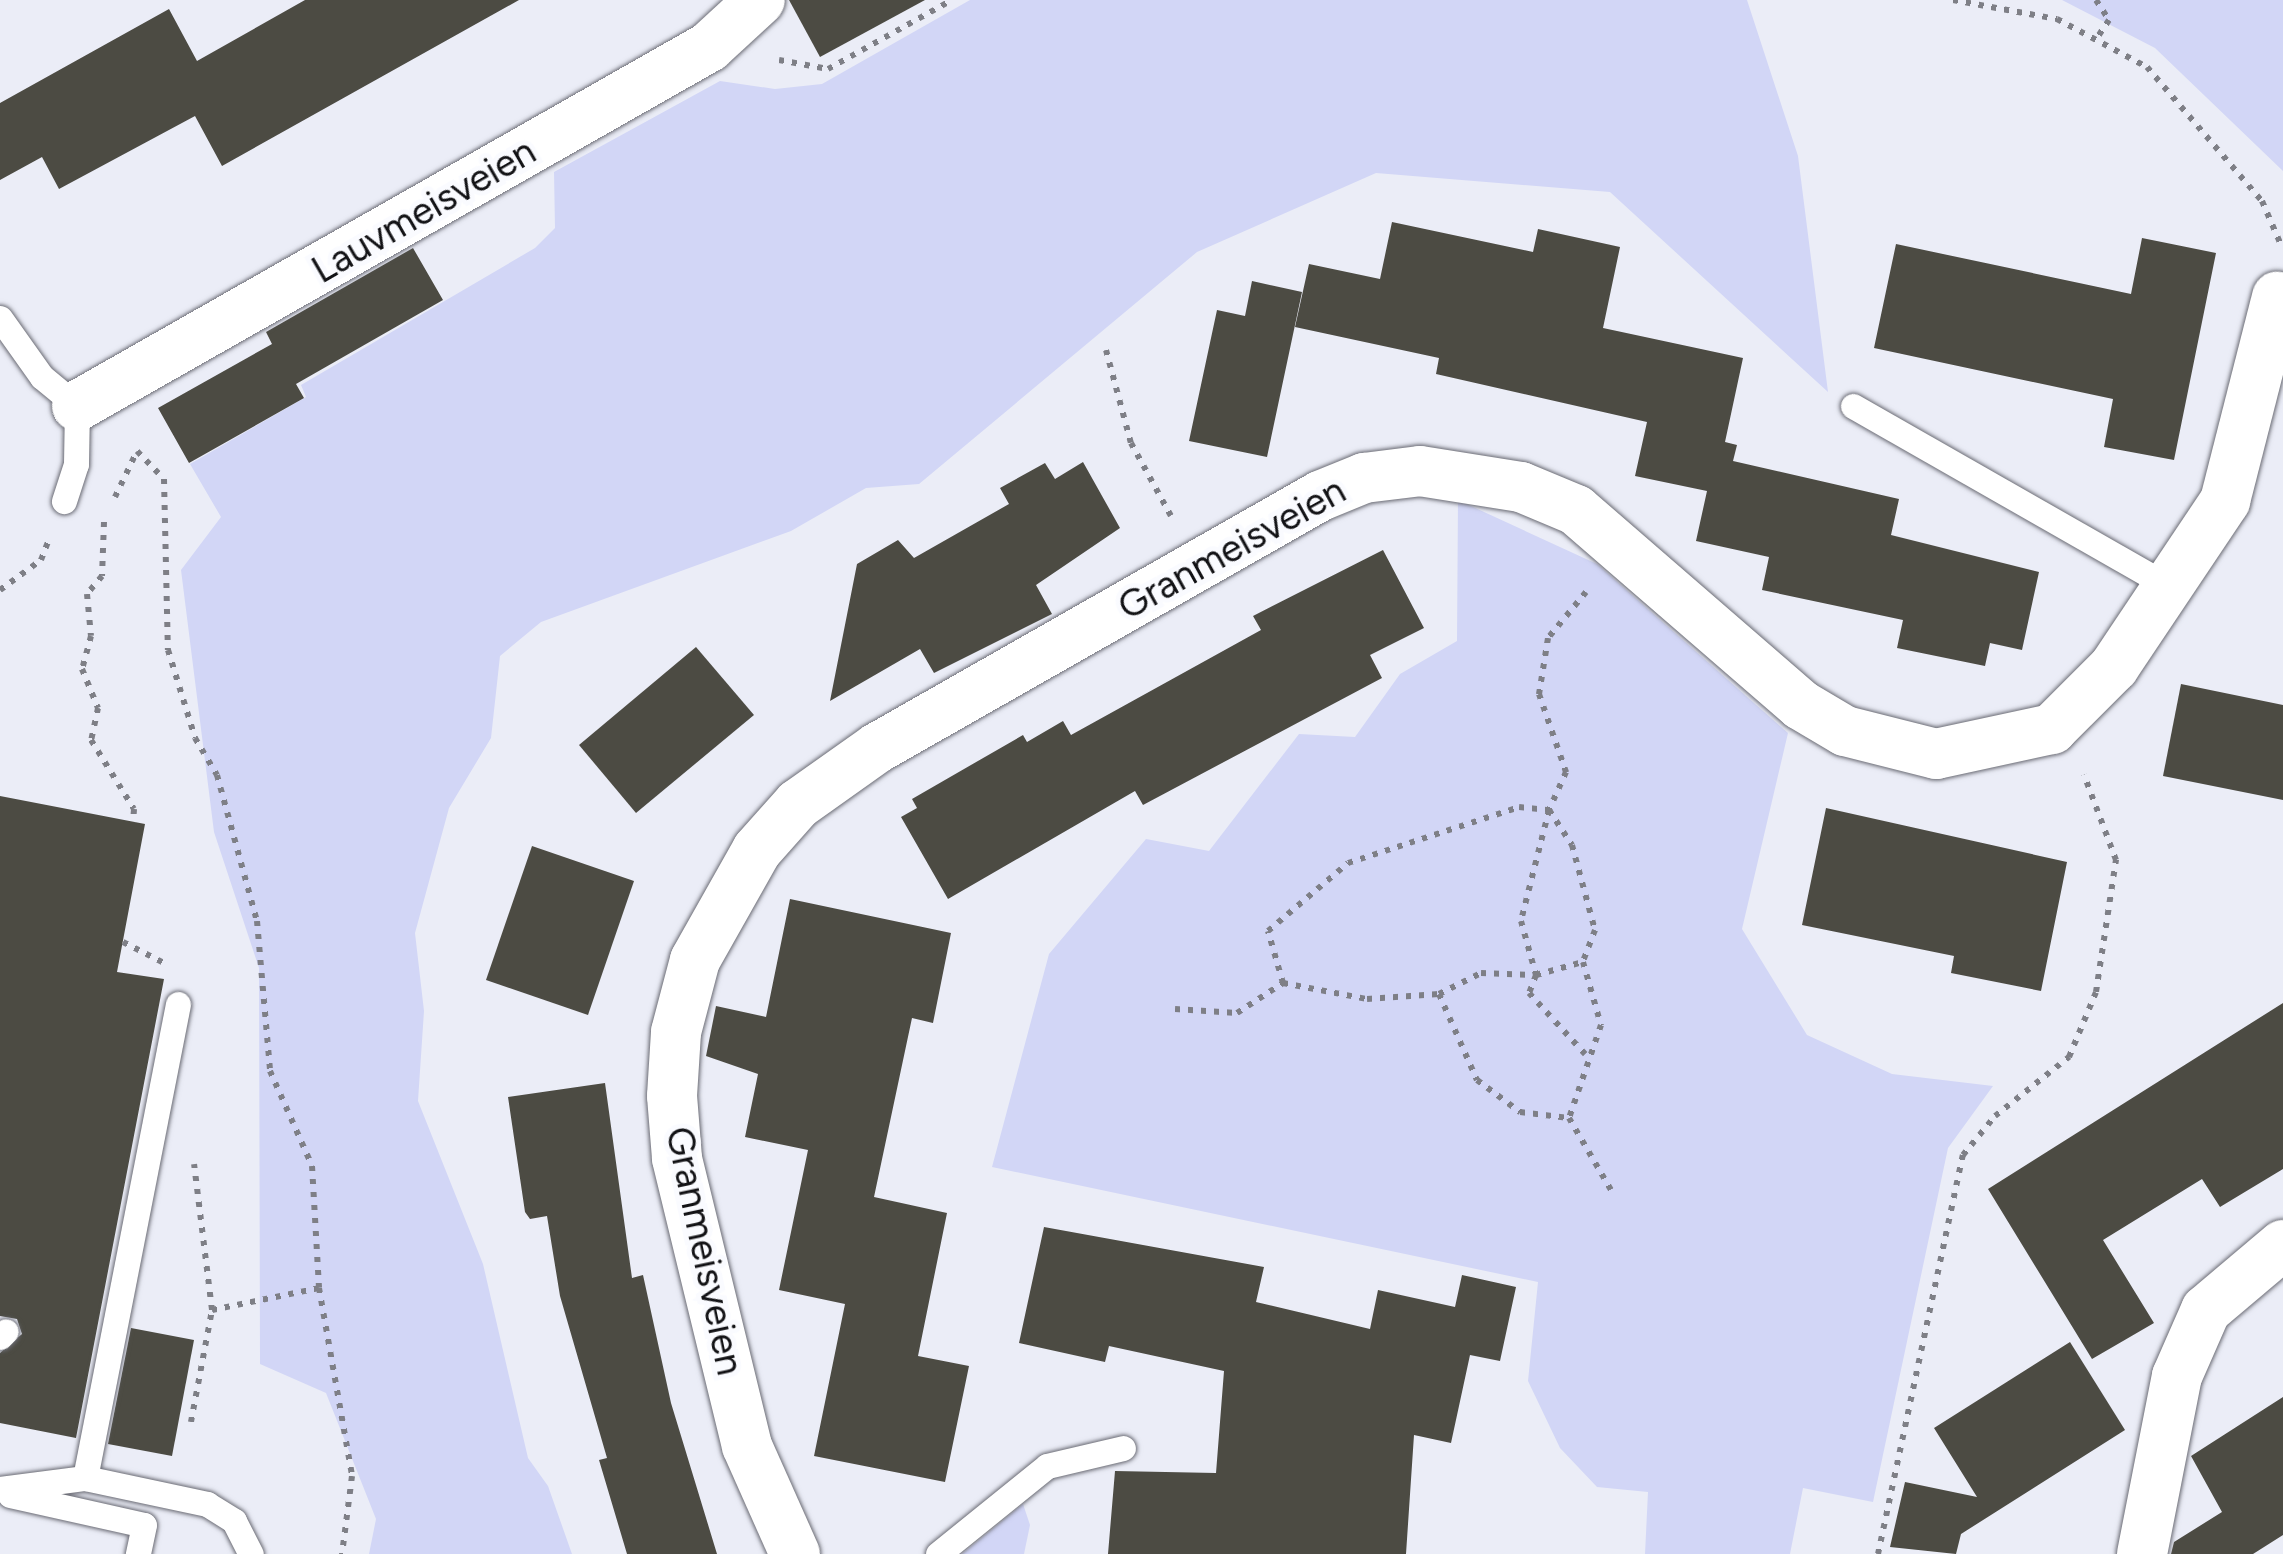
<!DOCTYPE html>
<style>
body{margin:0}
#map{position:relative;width:2283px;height:1554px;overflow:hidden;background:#ebedf7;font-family:Figtree,sans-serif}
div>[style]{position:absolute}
.green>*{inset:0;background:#d2d6f6}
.building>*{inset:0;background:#4c4b43}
.path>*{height:6px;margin-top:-3px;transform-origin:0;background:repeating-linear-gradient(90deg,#7e7f86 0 5px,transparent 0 13px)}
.roads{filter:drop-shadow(0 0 2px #6a6b74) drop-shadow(0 0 2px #6a6b74)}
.lane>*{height:25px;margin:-12.5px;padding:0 12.5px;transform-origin:12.5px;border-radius:12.5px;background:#fff}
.street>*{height:50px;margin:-25px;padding:0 25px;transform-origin:25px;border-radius:25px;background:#fff}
span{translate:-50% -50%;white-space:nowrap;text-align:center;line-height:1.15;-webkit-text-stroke:10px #fafbff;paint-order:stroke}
.street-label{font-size:38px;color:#121215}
</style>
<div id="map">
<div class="green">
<i style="clip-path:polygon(970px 0,1747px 0,1798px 156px,1828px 392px,1610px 192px,1376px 173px,1197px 252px,919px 484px,866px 488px,791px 531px,541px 622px,500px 656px,491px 738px,449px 808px,415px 933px,424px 1011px,418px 1101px,483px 1264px,528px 1458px,548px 1486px,572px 1554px,369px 1554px,376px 1519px,326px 1393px,260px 1364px,259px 968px,214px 832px,181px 570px,221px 517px,190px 464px,306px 397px,301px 385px,535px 248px,555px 228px,554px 172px,720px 81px,775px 89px,822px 84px)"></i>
<i style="clip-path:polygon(2062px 0,2283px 0,2283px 171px,2155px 48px)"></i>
<i style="clip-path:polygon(1458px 500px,1597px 564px,1788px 733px,1742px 929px,1807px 1035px,1892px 1074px,1993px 1086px,1948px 1148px,1873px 1502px,1803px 1488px,1790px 1554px,1645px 1554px,1648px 1492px,1597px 1487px,1560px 1448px,1528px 1381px,1538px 1282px,992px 1167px,1049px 954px,1146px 839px,1209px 851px,1299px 734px,1355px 737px,1400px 674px,1457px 641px)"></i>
<i style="clip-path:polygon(1023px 1504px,1030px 1525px,1024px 1554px,962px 1554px)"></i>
</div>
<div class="building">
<i style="clip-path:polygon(305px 0,519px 0,222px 166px,195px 116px,59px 189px,42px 157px,0 180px,0 103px,169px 9px,197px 61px)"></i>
<i style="clip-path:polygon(789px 0,925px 0,820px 57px)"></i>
<i style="clip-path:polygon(1392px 222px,1533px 252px,1538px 229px,1620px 247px,1603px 328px,1743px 358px,1725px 442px,1737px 445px,1733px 461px,1899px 499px,1891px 535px,2039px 572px,2022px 650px,1990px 643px,1985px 666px,1897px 648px,1903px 620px,1762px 590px,1769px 557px,1696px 541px,1707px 491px,1635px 476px,1647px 422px,1436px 374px,1439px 358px,1295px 327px,1309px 264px,1380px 279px)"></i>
<i style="clip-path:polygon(2142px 238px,2216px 253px,2174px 460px,2104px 447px,2113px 399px,1874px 348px,1896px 244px,2131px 294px)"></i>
<i style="clip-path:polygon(413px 248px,443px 300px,296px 384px,304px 398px,189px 463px,158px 408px,272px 344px,266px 332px)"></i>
<i style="clip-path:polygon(1252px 281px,1302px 292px,1267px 457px,1189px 441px,1217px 310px,1245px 316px)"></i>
<i style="clip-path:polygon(1083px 462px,1120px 528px,1036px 585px,1052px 614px,934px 673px,920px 649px,830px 701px,857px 564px,898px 540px,914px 558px,1009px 504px,1000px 488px,1045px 463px,1055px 479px)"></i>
<i style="clip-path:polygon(1383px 550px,1424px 628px,1370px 655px,1382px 678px,1143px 805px,1135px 791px,948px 899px,901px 817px,917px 808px,912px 799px,1023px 735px,1027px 742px,1063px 721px,1071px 735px,1261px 630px,1253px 616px)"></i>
<i style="clip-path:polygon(696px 647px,754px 715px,636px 813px,579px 745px)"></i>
<i style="clip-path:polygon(2181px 684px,2283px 705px,2283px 800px,2163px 776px)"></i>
<i style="clip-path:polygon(0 796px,145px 824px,117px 972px,164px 979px,76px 1438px,0 1423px,0 1353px,22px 1334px,17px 1319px,0 1316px)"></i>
<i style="clip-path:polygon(1826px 808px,2067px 862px,2041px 991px,1951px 973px,1954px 956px,1802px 925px)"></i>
<i style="clip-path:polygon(532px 846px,634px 881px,588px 1015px,486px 980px)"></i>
<i style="clip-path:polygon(790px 899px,951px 933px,933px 1023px,912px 1018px,874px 1197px,947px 1213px,918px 1356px,969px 1366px,945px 1482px,814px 1456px,845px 1304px,779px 1290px,808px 1150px,745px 1137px,758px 1074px,706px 1056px,716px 1006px,766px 1017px)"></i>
<i style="clip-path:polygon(2283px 1003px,2283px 1169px,2220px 1207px,2202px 1179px,2103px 1240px,2154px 1323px,2092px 1359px,1988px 1189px)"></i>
<i style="clip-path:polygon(605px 1083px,632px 1278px,643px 1275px,671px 1403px,717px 1554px,627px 1554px,599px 1460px,607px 1458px,560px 1296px,547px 1216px,530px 1219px,525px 1212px,508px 1097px)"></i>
<i style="clip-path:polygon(1044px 1227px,1264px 1267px,1256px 1302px,1370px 1329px,1378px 1290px,1455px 1307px,1462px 1275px,1516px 1287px,1500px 1361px,1470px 1355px,1451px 1443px,1414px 1435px,1406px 1554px,1108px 1554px,1115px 1471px,1216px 1473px,1224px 1371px,1109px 1346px,1105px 1362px,1019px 1343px)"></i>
<i style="clip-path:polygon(131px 1328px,194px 1340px,172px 1456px,108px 1444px)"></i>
<i style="clip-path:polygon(2070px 1342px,2125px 1430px,1961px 1534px,1956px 1554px,1890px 1547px,1905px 1482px,1977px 1497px,1934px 1428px)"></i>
<i style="clip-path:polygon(2283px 1397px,2283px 1535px,2253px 1554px,2171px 1554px,2174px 1542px,2222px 1512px,2191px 1456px)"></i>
</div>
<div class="path">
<i style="left:1953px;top:0;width:106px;rotate:10.4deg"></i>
<i style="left:2057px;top:19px;width:102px;rotate:28.1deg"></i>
<i style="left:2147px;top:67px;width:177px;rotate:49.4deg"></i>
<i style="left:2262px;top:201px;width:48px;rotate:66.6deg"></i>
<i style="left:2096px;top:0;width:24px;rotate:57deg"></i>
<i style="left:2109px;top:20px;width:22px;rotate:124deg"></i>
<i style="left:779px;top:60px;width:50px;rotate:10.4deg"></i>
<i style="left:828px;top:69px;width:142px;rotate:-29.1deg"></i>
<i style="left:1106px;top:350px;width:96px;rotate:75deg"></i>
<i style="left:1131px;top:443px;width:83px;rotate:61.3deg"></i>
<i style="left:115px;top:497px;width:51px;rotate:-64.4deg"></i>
<i style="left:137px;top:451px;width:39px;rotate:46deg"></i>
<i style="left:164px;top:479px;width:171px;rotate:88.7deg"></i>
<i style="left:168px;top:650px;width:92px;rotate:72.9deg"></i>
<i style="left:195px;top:738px;width:43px;rotate:59.3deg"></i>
<i style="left:217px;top:775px;width:151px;rotate:74.7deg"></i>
<i style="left:257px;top:921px;width:151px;rotate:85deg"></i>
<i style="left:270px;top:1071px;width:104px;rotate:66.1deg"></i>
<i style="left:312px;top:1166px;width:122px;rotate:86.7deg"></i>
<i style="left:319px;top:1288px;width:191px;rotate:80deg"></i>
<i style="left:352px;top:1476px;width:79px;rotate:97.3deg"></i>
<i style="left:104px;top:522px;width:54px;rotate:92.1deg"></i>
<i style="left:102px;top:576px;width:23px;rotate:130deg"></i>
<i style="left:87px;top:594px;width:42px;rotate:84.6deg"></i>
<i style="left:91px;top:636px;width:34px;rotate:105deg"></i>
<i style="left:82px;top:669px;width:42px;rotate:67.7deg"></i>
<i style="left:98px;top:708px;width:33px;rotate:102deg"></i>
<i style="left:91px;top:740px;width:81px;rotate:58.1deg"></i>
<i style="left:134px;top:809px;width:13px;rotate:94deg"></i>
<i style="left:0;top:590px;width:51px;rotate:-36.2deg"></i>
<i style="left:41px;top:560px;width:22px;rotate:-69deg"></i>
<i style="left:1586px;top:592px;width:60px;rotate:129.6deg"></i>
<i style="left:1548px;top:638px;width:57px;rotate:99.1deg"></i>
<i style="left:1539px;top:694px;width:83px;rotate:70.9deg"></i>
<i style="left:1566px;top:772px;width:42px;rotate:114.1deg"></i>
<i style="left:1549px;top:810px;width:42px;rotate:56.7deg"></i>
<i style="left:1572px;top:845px;width:88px;rotate:74.9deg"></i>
<i style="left:1595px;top:930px;width:34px;rotate:111deg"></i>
<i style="left:1583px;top:962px;width:66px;rotate:74.1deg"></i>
<i style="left:1601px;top:1025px;width:98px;rotate:109deg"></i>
<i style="left:1569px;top:1118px;width:83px;rotate:59.7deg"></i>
<i style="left:123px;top:942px;width:48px;rotate:27.1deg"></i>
<i style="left:1283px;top:983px;width:54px;rotate:-106.1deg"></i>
<i style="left:1268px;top:931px;width:105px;rotate:-40.4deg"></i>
<i style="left:1348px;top:863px;width:180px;rotate:-18.1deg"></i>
<i style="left:1519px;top:807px;width:30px;rotate:6deg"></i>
<i style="left:1549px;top:810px;width:114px;rotate:104.2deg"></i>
<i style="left:1521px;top:921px;width:56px;rotate:74.5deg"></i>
<i style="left:1536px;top:975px;width:49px;rotate:-15.5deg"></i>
<i style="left:1439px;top:994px;width:47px;rotate:-26.6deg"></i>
<i style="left:1481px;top:973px;width:55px;rotate:2.1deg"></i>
<i style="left:1536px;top:975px;width:19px;rotate:111deg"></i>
<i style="left:1529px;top:993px;width:83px;rotate:47.4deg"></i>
<i style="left:1175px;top:1009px;width:62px;rotate:3.7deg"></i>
<i style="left:1237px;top:1013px;width:55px;rotate:-33.1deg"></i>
<i style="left:1283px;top:983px;width:86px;rotate:10.8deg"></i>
<i style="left:1367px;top:999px;width:72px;rotate:-4deg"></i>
<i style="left:1439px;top:994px;width:94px;rotate:66.2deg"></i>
<i style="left:1477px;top:1080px;width:54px;rotate:36.7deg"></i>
<i style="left:1520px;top:1112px;width:49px;rotate:7deg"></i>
<i style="left:212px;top:1310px;width:109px;rotate:-11.6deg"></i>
<i style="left:191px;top:1422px;width:114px;rotate:-79.4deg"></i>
<i style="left:212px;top:1310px;width:147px;rotate:-97deg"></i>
<i style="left:1878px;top:1554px;width:408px;rotate:-78deg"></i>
<i style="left:1963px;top:1155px;width:50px;rotate:-50.6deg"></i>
<i style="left:1995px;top:1116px;width:95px;rotate:-38.6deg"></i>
<i style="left:2069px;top:1057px;width:70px;rotate:-67.4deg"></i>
<i style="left:2096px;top:992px;width:134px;rotate:-81.4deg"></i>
<i style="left:2116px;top:860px;width:91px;rotate:-110.6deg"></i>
</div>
<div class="roads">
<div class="lane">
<i style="left:0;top:318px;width:72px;rotate:54.6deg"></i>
<i style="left:42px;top:377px;width:45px;rotate:39.6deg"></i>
<i style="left:77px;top:406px;width:58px;rotate:91deg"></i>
<i style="left:76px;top:464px;width:39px;rotate:108deg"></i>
<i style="left:1853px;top:406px;width:367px;rotate:29.7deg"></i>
<i style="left:0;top:1337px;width:8px;rotate:-45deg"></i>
<i style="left:85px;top:1478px;width:483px;rotate:-78.9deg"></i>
<i style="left:0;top:1489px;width:86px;rotate:-7.4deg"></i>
<i style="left:85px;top:1478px;width:125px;rotate:12deg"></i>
<i style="left:207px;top:1504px;width:32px;rotate:32deg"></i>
<i style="left:234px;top:1521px;width:37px;rotate:63deg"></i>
<i style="left:10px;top:1495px;width:137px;rotate:12.6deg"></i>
<i style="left:144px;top:1525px;width:30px;rotate:102deg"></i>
<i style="left:938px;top:1554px;width:140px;rotate:-38.9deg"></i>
<i style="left:1047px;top:1466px;width:78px;rotate:-13.3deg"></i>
</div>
<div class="street">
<i style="left:77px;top:406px;width:727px;rotate:-29.6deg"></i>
<i style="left:709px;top:47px;width:69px;rotate:-42.7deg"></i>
<i style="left:795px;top:1554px;width:118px;rotate:-114deg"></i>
<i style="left:747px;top:1446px;width:296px;rotate:-103.7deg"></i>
<i style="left:677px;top:1158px;width:62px;rotate:-94.6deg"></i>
<i style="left:672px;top:1096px;width:64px;rotate:-86.4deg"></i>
<i style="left:676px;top:1032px;width:74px;rotate:-75.2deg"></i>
<i style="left:695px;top:960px;width:126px;rotate:-60.6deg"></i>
<i style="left:757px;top:850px;width:62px;rotate:-48.3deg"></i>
<i style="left:798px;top:804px;width:97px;rotate:-35.3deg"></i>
<i style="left:877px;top:748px;width:510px;rotate:-29.63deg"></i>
<i style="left:1320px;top:496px;width:48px;rotate:-22.2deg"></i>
<i style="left:1364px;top:478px;width:56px;rotate:-7.1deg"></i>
<i style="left:1420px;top:471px;width:102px;rotate:9deg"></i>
<i style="left:1521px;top:487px;width:60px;rotate:22.7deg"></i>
<i style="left:1576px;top:510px;width:298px;rotate:40.9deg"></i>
<i style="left:1801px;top:705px;width:51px;rotate:30.6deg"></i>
<i style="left:1845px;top:731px;width:94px;rotate:14.2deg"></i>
<i style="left:1936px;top:754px;width:119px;rotate:-12.2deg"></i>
<i style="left:2052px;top:729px;width:88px;rotate:-45deg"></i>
<i style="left:2114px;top:667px;width:200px;rotate:-56.2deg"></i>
<i style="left:2225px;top:501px;width:211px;rotate:-75.7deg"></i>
<i style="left:2142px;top:1554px;width:181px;rotate:-78.9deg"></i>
<i style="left:2177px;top:1376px;width:72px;rotate:-66.3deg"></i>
<i style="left:2206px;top:1310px;width:101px;rotate:-40.2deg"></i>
</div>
</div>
<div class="street-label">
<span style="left:424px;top:211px;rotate:-30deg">Lauvmeisveien</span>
<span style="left:1232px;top:549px;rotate:-29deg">Granmeisveien</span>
<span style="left:704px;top:1251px;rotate:78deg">Granmeisveien</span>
</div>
</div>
